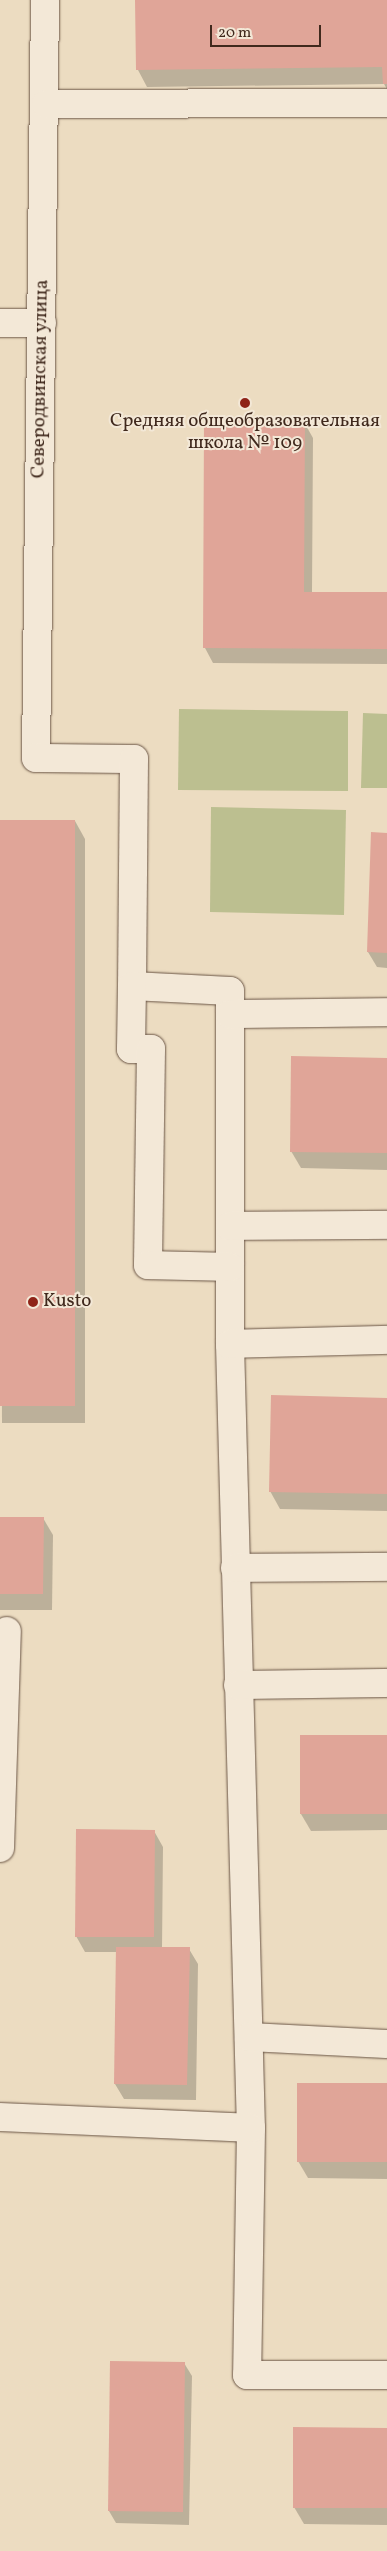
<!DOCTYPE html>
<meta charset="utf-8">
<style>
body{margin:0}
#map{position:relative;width:387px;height:2551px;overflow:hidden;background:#ecdcc1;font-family:Vollkorn,serif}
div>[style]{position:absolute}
.green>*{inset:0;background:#bcbf90}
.shadow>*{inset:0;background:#0003}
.building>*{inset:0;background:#e0a598}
.roads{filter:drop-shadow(0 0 1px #6b5646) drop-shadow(0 0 1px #6b5646)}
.minor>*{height:28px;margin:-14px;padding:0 14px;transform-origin:14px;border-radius:14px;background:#f3e8d7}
.dots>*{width:14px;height:14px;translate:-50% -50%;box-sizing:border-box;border:2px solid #f3e8d7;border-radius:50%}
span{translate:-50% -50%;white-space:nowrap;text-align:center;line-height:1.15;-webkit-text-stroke:4px #f3e8d7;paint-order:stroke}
.street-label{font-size:19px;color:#40291d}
.poi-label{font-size:19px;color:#40291d}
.left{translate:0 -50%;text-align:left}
.scale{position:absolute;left:210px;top:25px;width:111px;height:22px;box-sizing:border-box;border:2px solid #40291d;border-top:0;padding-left:6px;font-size:15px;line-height:18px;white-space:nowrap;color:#40291d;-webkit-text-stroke:4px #f3e8d7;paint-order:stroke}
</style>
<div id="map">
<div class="green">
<i style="clip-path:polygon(179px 709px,348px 711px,348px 791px,178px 790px)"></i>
<i style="clip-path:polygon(363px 713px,387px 714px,387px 788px,361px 788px)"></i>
<i style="clip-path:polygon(211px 807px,346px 810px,344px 915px,210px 912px)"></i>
</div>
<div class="shadow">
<i style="clip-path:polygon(137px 0,387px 0,387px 89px,384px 84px,147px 87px,138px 70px)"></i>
<i style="clip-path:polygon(304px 422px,313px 438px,312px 593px,387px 593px,387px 664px,213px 663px,205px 648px)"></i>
<i style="clip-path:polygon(75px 821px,85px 839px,85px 1423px,2px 1423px,0 822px)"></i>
<i style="clip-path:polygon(387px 834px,387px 968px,377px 967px,368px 952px)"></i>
<i style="clip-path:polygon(387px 1059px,387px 1170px,301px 1168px,291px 1151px)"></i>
<i style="clip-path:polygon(387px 1399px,387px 1511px,280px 1509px,270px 1491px)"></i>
<i style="clip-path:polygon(0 1518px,43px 1518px,53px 1535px,52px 1610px,0 1610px)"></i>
<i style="clip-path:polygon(387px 1736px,387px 1830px,311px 1831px,301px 1814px)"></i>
<i style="clip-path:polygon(154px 1831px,163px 1847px,162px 1949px,189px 1949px,198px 1964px,196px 2100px,124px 2099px,115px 2084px,117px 1952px,85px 1952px,76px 1936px)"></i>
<i style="clip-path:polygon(387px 2085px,387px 2179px,308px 2178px,298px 2161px)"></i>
<i style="clip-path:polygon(184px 2363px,192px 2376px,189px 2525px,116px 2523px,109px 2511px)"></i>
<i style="clip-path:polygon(387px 2429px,387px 2525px,304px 2524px,294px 2507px)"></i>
</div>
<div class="building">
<i style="clip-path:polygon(135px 0,387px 0,387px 84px,383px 84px,382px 67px,136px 70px)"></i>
<i style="clip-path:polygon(204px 420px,305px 421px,304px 592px,387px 592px,387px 649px,203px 648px)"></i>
<i style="clip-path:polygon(0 820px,75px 820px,75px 1406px,0 1406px)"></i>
<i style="clip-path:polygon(371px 832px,387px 833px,387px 953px,367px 952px)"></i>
<i style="clip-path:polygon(291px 1056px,387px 1058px,387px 1153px,290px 1152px)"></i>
<i style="clip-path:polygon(271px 1395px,387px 1398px,387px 1494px,269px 1492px)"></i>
<i style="clip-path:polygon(0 1517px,44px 1517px,43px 1594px,0 1594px)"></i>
<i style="clip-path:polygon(300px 1735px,387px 1735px,387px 1814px,300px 1814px)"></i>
<i style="clip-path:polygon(76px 1829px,155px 1830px,154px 1937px,75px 1937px)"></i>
<i style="clip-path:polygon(116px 1947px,190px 1947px,187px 2085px,114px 2084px)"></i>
<i style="clip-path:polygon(297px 2083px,387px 2083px,387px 2162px,297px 2162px)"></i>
<i style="clip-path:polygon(110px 2361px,185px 2362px,183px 2512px,108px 2511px)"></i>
<i style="clip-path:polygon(293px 2427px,387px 2428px,387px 2508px,293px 2508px)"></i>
</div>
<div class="roads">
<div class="minor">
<i style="left:45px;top:0;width:758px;rotate:90.68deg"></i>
<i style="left:36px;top:758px;width:98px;rotate:0.6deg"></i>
<i style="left:134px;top:759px;width:227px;rotate:90.5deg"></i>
<i style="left:132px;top:986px;width:98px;rotate:2.9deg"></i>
<i style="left:230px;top:991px;width:353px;rotate:90deg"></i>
<i style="left:230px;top:1344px;width:784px;rotate:88.47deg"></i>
<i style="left:251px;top:2128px;width:247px;rotate:90.9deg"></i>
<i style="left:247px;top:2375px;width:140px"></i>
<i style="left:46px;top:104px;width:341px;rotate:-0.2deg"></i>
<i style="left:0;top:323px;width:42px"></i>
<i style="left:132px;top:986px;width:63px;rotate:90.9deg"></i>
<i style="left:131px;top:1049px;width:20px"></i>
<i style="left:151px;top:1049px;width:216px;rotate:90.8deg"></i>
<i style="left:148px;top:1265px;width:82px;rotate:1.4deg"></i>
<i style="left:230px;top:1014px;width:157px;rotate:-0.7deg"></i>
<i style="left:230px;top:1226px;width:157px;rotate:-0.4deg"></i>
<i style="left:230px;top:1344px;width:157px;rotate:-1.5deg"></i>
<i style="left:235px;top:1568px;width:152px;rotate:-0.4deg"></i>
<i style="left:238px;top:1685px;width:149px;rotate:-0.8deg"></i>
<i style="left:0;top:1848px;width:217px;rotate:-88.2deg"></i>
<i style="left:249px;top:2037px;width:138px;rotate:2.9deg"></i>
<i style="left:0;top:2117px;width:251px;rotate:2.5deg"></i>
</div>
</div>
<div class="dots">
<i style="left:245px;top:403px;background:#8f2418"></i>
<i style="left:33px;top:1302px;background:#8f2418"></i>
</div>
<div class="street-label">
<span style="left:41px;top:379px;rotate:-89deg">Северодвинская улица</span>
</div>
<div class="poi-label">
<span style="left:245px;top:433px">Средняя общеобразовательная<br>школа № 109</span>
<span class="left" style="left:43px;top:1302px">Kusto</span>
</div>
<div class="scale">20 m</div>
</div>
